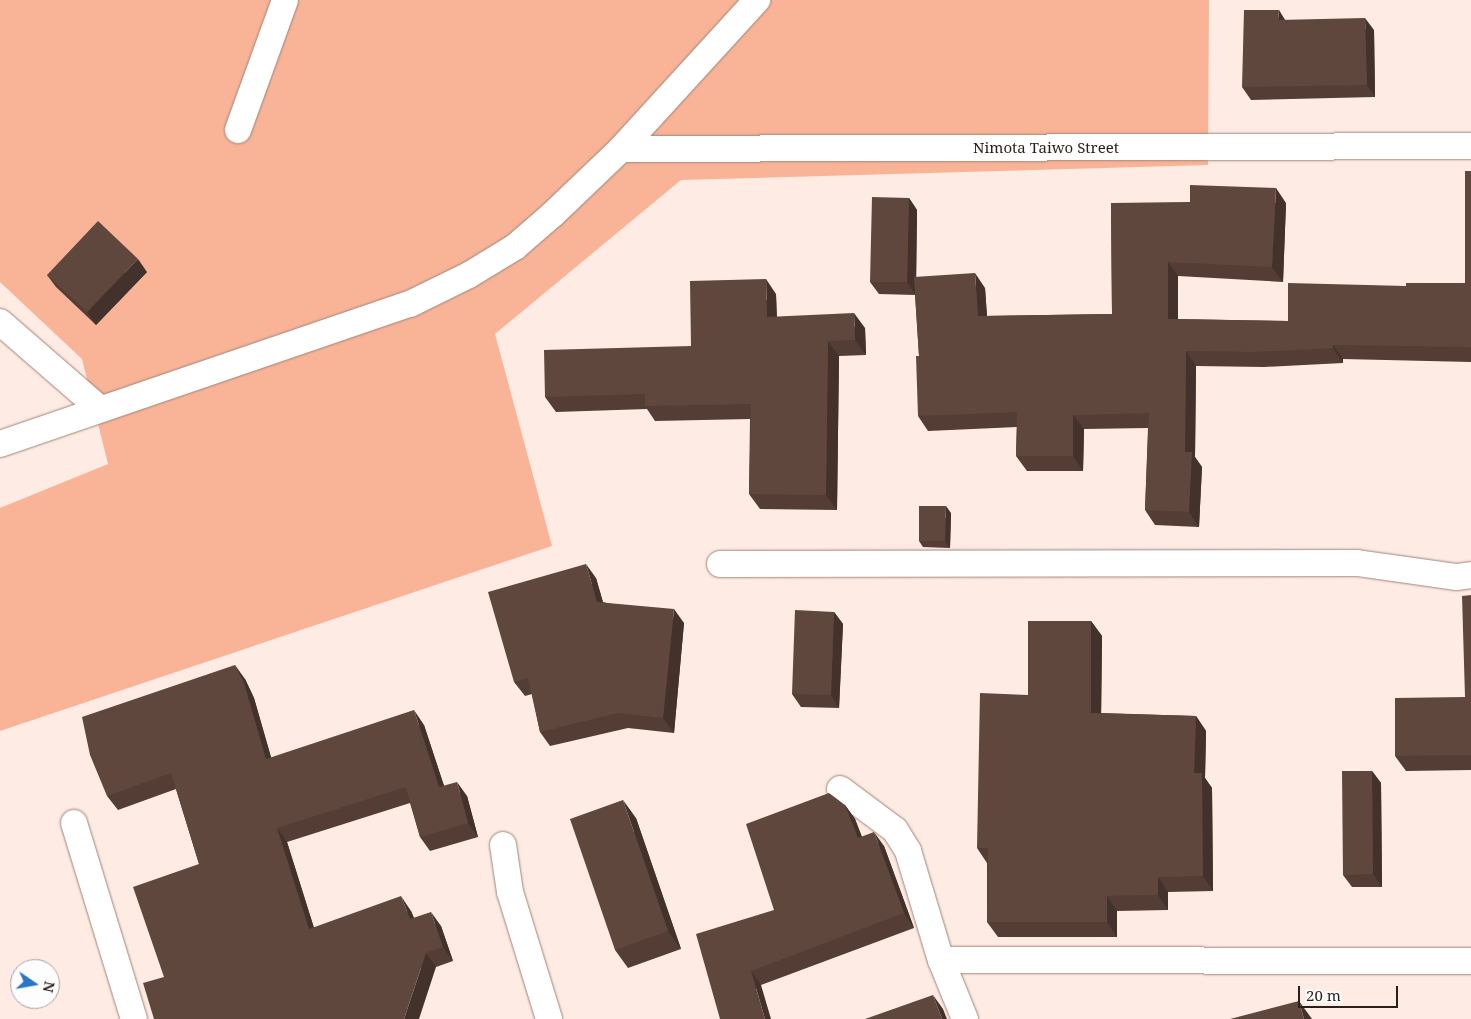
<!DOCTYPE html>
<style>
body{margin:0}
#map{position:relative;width:1471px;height:1019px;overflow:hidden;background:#feebe3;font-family:"Noto Serif",serif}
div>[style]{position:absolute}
.green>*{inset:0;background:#f9b498}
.roads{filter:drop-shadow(0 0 1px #a18579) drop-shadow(0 0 1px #a18579)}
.minor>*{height:26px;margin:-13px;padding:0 13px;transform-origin:13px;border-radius:13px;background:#fff}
.wall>*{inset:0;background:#533d34}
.shaded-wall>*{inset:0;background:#43322b}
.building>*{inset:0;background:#60473d}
span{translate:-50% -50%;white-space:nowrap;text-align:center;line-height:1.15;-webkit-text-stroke:5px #fdfdfd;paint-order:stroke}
.street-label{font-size:15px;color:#2a1f1b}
.north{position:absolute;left:10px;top:959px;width:50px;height:50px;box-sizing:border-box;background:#fdfdfd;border:1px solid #a9a4a3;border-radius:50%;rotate:102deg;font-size:14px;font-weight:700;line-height:20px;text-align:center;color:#2a1f1b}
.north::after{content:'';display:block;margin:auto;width:18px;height:22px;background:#2a76c6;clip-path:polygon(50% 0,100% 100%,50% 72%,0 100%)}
.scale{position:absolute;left:1298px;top:986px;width:100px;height:22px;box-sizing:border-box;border:2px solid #2a1f1b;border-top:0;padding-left:6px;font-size:15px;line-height:18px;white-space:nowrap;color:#2a1f1b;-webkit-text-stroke:4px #fdfdfd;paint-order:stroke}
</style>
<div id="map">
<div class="green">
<i style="clip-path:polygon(0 0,1209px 0,1208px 165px,681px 180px,495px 334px,552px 546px,0 731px,0 508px,108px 464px,82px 359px,0 282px)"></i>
</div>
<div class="roads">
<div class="minor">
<i style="left:238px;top:130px;width:138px;rotate:-70.1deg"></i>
<i style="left:621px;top:149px;width:850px;rotate:-0.2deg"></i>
<i style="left:0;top:322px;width:133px;rotate:41deg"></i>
<i style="left:0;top:444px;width:433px;rotate:-18.9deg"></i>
<i style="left:410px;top:304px;width:66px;rotate:-26.2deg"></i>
<i style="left:469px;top:275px;width:54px;rotate:-31.3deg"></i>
<i style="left:515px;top:247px;width:50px;rotate:-41deg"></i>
<i style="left:553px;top:214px;width:94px;rotate:-43.7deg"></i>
<i style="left:621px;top:149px;width:202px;rotate:-47.6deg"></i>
<i style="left:720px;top:564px;width:637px;rotate:-0.09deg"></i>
<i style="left:1357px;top:563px;width:101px;rotate:8deg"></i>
<i style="left:1457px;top:577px;width:14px;rotate:-8deg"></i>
<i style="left:840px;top:789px;width:69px;rotate:36.7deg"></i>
<i style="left:895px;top:830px;width:25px;rotate:58deg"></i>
<i style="left:908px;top:851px;width:114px;rotate:73.2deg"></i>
<i style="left:941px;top:960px;width:64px;rotate:67.9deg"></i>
<i style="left:74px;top:823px;width:205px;rotate:73deg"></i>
<i style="left:503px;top:845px;width:48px;rotate:81.5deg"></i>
<i style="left:510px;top:892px;width:133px;rotate:72.9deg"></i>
<i style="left:941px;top:960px;width:530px;rotate:0.11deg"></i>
</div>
</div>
<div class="wall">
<i style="clip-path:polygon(1285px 20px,1374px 30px,1375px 97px,1251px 100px,1242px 87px)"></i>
<i style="clip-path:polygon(1471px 171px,1471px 362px,1343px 359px,1343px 363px,1264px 367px,1196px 366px,1195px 457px,1202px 467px,1199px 527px,1155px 525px,1145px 510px,1148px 428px,1084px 429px,1083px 471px,1027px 471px,1016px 456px,1017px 427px,928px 431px,918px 416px,919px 356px,915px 295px,879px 294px,870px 282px,909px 198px,917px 210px,916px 277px,985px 288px,987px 316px,1112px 314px,1111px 203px,1286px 203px,1283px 282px,1178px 276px,1178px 319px,1288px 321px,1406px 286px,1465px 283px)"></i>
<i style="clip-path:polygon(147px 272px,96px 325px,56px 287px,47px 275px)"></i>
<i style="clip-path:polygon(776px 294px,777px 317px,865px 328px,866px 355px,839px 356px,837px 510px,760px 509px,749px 494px,750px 419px,655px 421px,647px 409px,556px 412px,545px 397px,691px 346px)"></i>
<i style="clip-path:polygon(951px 513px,950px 548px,923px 547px,919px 541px)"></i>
<i style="clip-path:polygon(596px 578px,603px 602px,684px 623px,674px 733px,628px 728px,550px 746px,540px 732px,532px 694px,525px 696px,514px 682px)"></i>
<i style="clip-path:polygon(1471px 595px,1471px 770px,1406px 771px,1395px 756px,1465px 697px)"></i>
<i style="clip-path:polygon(834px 612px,843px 624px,839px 708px,801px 707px,792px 694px)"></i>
<i style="clip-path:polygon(1091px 621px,1102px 636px,1101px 713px,1196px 716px,1206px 731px,1205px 778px,1212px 788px,1213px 891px,1168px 892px,1168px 910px,1117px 911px,1117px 937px,998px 937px,987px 922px,987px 863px,977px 848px,1028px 695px)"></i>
<i style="clip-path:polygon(245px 679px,254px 698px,271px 758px,424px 725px,444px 786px,467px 796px,478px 837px,430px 851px,420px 837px,410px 803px,287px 842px,314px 928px,411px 911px,414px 918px,441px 926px,453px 961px,436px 967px,164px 977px,199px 864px,176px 789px,118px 810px,107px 796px)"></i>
<i style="clip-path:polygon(1372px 771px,1381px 783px,1382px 887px,1352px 887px,1343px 875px)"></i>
<i style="clip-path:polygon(845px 805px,855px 819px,862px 837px,884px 846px,914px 928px,761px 985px,720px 1019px,774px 910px)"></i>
<i style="clip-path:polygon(636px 818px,681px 949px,628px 968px,615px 950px)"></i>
</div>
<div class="shaded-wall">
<i style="clip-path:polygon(1279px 10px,1287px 23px,1278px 20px)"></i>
<i style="clip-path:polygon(1365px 18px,1374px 30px,1375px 97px,1367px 85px)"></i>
<i style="clip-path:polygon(1276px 188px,1286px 203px,1283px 282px,1272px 267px)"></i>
<i style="clip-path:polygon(909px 198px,917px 210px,916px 295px,907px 282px)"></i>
<i style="clip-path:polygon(138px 259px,147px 272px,96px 325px,87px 312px)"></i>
<i style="clip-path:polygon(1168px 262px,1178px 276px,1178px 333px,1168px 319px)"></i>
<i style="clip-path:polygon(975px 273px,985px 288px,988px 331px,978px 316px)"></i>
<i style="clip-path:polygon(766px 279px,776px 294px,777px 332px,767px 317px)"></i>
<i style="clip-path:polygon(854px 313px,865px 328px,866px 355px,855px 340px)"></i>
<i style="clip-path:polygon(828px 341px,839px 356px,837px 510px,826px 495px)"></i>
<i style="clip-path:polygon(1333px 345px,1343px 359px,1343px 363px,1333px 348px)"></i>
<i style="clip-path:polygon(1186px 351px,1196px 366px,1195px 457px,1202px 467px,1199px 527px,1189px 512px,1185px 452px)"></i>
<i style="clip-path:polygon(1073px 415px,1084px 429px,1083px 471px,1073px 456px)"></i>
<i style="clip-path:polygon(946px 506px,951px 513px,950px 548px,945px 541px)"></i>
<i style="clip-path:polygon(586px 564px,596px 578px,607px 617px,597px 602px)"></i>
<i style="clip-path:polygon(674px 609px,684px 623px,674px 733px,663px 718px)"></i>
<i style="clip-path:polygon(834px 612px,843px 624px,839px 708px,831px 695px)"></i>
<i style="clip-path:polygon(1091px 621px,1102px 636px,1101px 727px,1091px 713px)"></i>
<i style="clip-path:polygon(235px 665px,245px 679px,254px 698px,276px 774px,266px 759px)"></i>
<i style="clip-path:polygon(414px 710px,424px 725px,449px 801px,439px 787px)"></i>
<i style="clip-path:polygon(1196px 716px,1206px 731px,1205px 778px,1212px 788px,1213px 891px,1203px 876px,1194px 773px)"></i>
<i style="clip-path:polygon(1372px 771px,1381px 783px,1382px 887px,1373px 874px)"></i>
<i style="clip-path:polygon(457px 782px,467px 796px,478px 837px,468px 823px)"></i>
<i style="clip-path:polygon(623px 800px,636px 818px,681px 949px,668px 931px)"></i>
<i style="clip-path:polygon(845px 805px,855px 819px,868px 853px,858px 838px)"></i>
<i style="clip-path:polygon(277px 828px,287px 842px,319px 944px,309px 929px)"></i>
<i style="clip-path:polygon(874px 832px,884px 846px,914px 928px,904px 913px)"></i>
<i style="clip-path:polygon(1158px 877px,1168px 892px,1168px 910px,1158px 895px)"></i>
<i style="clip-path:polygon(401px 896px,411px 911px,420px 933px,410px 919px)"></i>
<i style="clip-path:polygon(1107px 896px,1117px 911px,1117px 937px,1107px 922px)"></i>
<i style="clip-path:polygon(431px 912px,441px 926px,453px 961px,443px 947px)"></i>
<i style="clip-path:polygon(426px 953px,436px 967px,419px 1019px,404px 1019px)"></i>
<i style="clip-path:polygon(751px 971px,761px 985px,771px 1019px,765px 1019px)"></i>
<i style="clip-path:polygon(933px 995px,943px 1009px,947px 1019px,942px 1019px)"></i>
<i style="clip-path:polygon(1299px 1001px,1312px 1019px,1304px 1019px)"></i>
</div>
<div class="building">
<i style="clip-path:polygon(1244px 10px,1279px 10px,1278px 20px,1365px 18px,1367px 85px,1242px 87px)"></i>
<i style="clip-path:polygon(1465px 171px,1471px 171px,1471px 347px,1333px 345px,1333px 348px,1254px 352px,1186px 351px,1185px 452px,1192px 452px,1189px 512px,1145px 510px,1149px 413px,1073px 415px,1073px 456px,1016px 456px,1017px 412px,918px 416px,916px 356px,919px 356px,914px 277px,975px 273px,978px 316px,1112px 314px,1111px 203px,1190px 202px,1190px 185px,1276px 188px,1272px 267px,1168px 262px,1168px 319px,1288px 321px,1288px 283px,1406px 286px,1406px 283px,1465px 283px)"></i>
<i style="clip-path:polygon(872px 197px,909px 198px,907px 282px,870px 282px)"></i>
<i style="clip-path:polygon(98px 221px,138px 259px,87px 312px,47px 275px)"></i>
<i style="clip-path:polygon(766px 279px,767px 317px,854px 313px,855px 340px,828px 341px,826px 495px,749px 494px,751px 404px,645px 406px,645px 394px,545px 397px,544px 350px,691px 346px,690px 281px)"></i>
<i style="clip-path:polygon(919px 506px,946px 506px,945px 541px,919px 541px)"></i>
<i style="clip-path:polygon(586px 564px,597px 602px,674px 609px,663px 718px,618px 713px,540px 732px,528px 678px,514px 682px,488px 592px)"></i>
<i style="clip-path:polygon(1471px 595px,1471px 755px,1395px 756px,1395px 698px,1465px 697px,1462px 596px)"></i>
<i style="clip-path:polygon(795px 610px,834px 612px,831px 695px,792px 694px)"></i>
<i style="clip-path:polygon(1028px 621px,1091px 621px,1091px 713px,1196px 716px,1194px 773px,1202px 773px,1203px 876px,1158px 877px,1158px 895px,1107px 896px,1107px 922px,987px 922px,988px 848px,977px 848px,980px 693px,1028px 695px)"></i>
<i style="clip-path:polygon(235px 665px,244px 683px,266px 759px,414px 710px,439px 787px,457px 782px,468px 823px,420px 837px,406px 787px,277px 828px,309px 929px,401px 896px,410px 919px,431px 912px,443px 947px,426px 953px,404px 1019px,154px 1019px,143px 983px,164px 977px,133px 887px,199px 864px,171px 773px,107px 796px,90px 755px,82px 717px)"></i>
<i style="clip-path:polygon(1342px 771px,1372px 771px,1373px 874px,1343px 875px)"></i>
<i style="clip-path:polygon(829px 793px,845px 805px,858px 838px,874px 832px,904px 913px,751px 971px,765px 1019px,720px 1019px,696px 934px,774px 910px,746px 824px)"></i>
<i style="clip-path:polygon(623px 800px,668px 931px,615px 950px,570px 819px)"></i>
<i style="clip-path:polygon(933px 995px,942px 1019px,865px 1019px)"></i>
<i style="clip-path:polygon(1299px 1001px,1304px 1019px,1230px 1019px)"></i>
</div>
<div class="street-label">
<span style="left:1046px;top:148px">Nimota Taiwo Street</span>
</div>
<div class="north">N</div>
<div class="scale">20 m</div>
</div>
